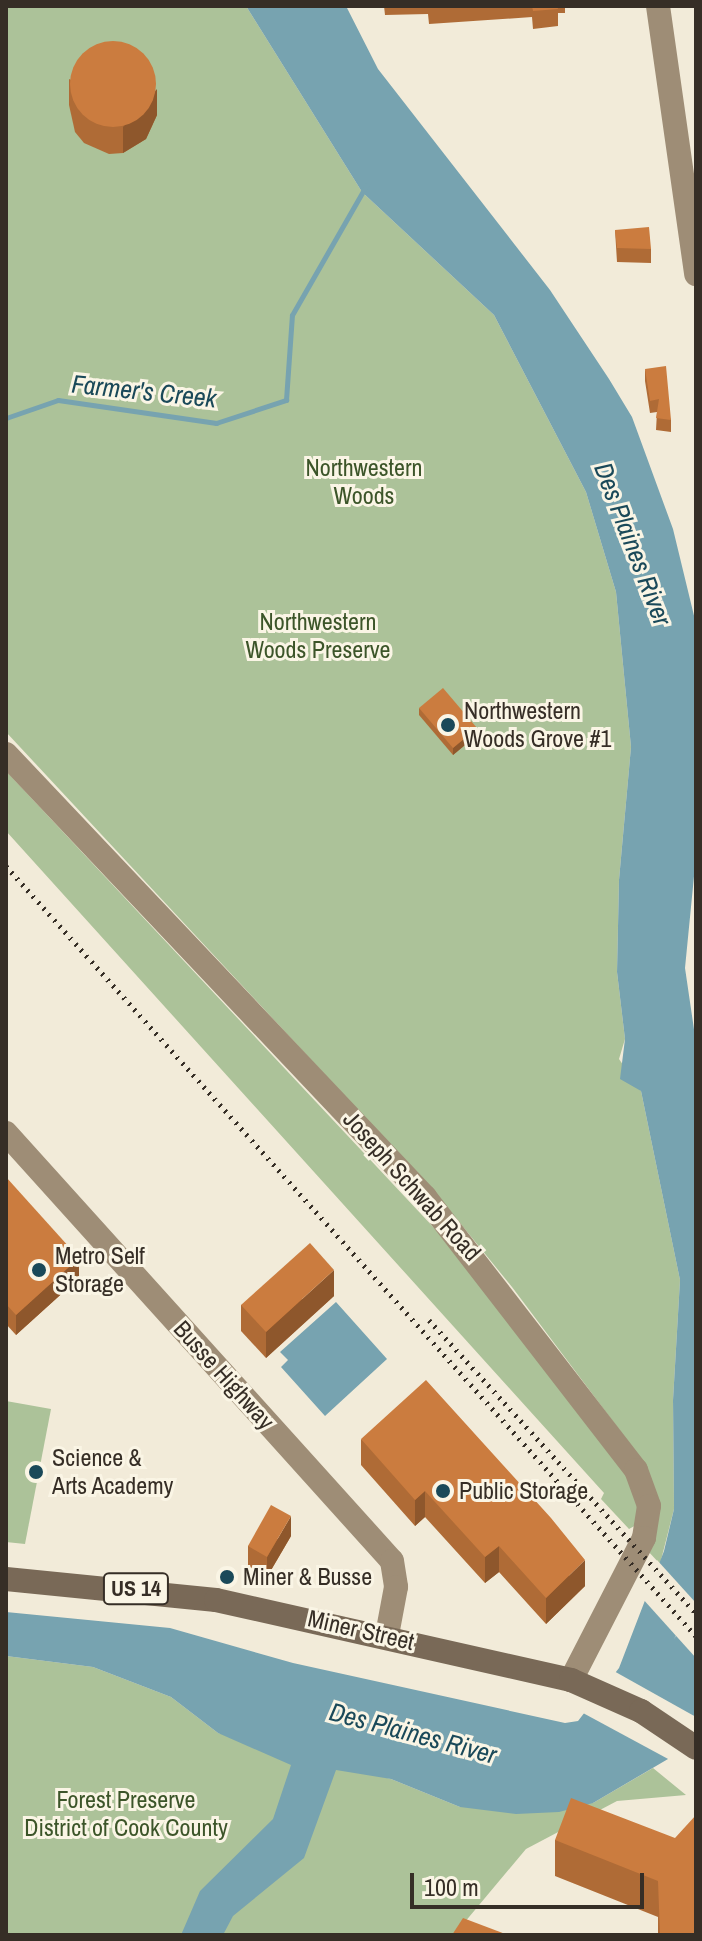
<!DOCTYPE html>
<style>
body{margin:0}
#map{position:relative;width:702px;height:1941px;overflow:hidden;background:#f2ebd9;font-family:"Archivo Narrow",sans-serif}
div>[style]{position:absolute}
.green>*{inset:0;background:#acc299}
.water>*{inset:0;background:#77a3b0}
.pier>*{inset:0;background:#f2ebd9}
.stream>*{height:5px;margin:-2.5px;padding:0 2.5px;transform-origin:2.5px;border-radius:2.5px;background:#77a3b0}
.secondary>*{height:24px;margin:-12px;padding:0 12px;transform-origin:12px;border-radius:12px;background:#9e8d76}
.primary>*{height:24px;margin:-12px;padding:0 12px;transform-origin:12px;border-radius:12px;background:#796957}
.rail>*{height:5px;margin-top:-2.5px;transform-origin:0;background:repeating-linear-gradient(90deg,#362e26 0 2px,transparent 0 8px)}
.wall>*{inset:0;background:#af6b36}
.shaded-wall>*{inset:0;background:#8e572c}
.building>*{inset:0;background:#cb7c3f}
.round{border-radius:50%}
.dots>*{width:22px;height:22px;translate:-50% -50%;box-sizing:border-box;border:4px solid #faf5e5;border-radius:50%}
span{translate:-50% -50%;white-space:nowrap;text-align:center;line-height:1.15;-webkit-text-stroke:6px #faf5e5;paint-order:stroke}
.shield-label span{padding:2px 6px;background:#faf5e5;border:2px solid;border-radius:6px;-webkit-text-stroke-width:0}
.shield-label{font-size:22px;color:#362e26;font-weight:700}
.park-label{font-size:24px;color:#3c5529}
.poi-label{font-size:24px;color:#362e26}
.left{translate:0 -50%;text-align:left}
.street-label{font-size:24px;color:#362e26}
.water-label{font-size:26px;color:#1a4959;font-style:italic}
.frame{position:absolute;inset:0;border:8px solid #362e26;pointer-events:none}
.scale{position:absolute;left:410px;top:1873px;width:234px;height:36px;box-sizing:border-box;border:4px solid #362e26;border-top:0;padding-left:10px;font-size:24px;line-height:28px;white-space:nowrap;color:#362e26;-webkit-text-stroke:6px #faf5e5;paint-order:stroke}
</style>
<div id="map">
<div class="green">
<i style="clip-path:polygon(6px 6px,246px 6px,362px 192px,494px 315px,586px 492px,616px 592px,631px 747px,619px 880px,617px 972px,625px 1039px,619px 1059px,641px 1091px,680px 1280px,673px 1400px,674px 1509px,660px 1564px,647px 1550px,624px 1436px,512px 1287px,438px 1196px,6px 732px)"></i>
<i style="clip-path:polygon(6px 771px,436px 1230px,617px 1460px,637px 1495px,638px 1524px,629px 1529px,601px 1499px,604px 1493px,6px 831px)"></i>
<i style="clip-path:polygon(6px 1401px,51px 1409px,25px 1544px,6px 1542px)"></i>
<i style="clip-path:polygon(6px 1656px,93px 1667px,171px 1697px,218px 1733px,391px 1779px,460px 1807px,593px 1803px,653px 1768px,686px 1795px,617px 1801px,526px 1849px,454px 1935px,6px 1935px)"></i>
</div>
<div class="water">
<i style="clip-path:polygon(246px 6px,346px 6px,378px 69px,550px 290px,609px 379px,632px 417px,673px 529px,696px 624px,696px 856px,685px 968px,696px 1043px,696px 1597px,674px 1639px,696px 1605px,696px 1712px,668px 1759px,593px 1803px,559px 1812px,516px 1814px,460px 1807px,391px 1779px,336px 1770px,304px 1858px,233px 1916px,223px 1935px,181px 1935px,200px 1891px,273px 1819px,291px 1765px,218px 1733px,171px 1697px,93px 1667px,6px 1656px,6px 1612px,170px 1628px,293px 1663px,565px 1723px,578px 1721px,619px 1668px,664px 1551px,674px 1509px,673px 1400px,680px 1280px,641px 1091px,620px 1079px,625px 1039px,617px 972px,619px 880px,631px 747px,616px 592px,586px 492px,494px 315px,362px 192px)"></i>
<i style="clip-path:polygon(336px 1302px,387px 1359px,325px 1416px,281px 1367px,288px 1360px,280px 1352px)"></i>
</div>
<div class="pier">
<i style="clip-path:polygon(657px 1560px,696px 1603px,696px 1658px,642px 1598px)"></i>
<i style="clip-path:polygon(612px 1670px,696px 1717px,670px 1760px,583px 1713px)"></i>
</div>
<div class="stream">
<i style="left:6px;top:418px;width:55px;rotate:-19.1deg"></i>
<i style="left:58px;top:400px;width:160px;rotate:8.3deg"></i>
<i style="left:216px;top:423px;width:74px;rotate:-18.2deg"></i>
<i style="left:286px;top:400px;width:85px;rotate:-86deg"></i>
<i style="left:292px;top:315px;width:149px;rotate:-60.2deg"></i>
</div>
<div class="secondary">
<i style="left:658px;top:6px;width:271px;rotate:81.9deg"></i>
<i style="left:6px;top:754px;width:610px;rotate:46.59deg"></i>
<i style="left:425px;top:1197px;width:345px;rotate:52.3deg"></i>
<i style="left:636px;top:1470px;width:38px;rotate:70deg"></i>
<i style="left:649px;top:1506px;width:32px;rotate:99deg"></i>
<i style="left:644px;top:1538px;width:160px;rotate:117.2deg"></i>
<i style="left:6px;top:1133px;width:576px;rotate:47.95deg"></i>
<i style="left:392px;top:1561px;width:26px;rotate:81deg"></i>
<i style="left:396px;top:1587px;width:49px;rotate:100.6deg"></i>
</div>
<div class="primary">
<i style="left:6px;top:1579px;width:211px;rotate:5.7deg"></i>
<i style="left:216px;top:1600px;width:364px;rotate:12.7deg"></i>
<i style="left:571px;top:1680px;width:77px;rotate:23.9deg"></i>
<i style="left:641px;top:1711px;width:66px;rotate:33.9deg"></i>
</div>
<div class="rail">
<i style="left:6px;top:866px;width:1034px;rotate:48.14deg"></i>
<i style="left:429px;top:1320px;width:396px;rotate:47.7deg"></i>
</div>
<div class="wall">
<i style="clip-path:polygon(384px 6px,565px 6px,565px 13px,558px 13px,558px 26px,533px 29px,532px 17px,429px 24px,428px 14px,385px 15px)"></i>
<i style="clip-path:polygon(69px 79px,157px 115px,146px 139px,123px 153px,109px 154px,84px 143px,75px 132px,69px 105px)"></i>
<i style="clip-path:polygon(615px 230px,651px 249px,651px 263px,617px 262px)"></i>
<i style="clip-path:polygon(645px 369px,671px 420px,671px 432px,656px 430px,657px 412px,650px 413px,645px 381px)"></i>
<i style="clip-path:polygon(419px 708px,477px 735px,453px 755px,419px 715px)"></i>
<i style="clip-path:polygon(6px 1177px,79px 1278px,16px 1335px,6px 1324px)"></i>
<i style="clip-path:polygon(334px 1296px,266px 1358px,241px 1331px,241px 1305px)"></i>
<i style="clip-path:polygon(361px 1439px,585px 1586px,546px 1624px,499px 1572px,485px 1583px,425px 1517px,415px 1526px,361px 1465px)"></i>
<i style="clip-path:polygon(291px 1536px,267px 1577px,248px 1566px,248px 1546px)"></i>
<i style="clip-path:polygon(675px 1838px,696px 1935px,658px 1935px,658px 1917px,555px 1876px,555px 1840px)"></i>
</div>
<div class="shaded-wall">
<i style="clip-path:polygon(157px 89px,157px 115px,146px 139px,123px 153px,123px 127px)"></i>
<i style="clip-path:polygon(477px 728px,477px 735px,453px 755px,453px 748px)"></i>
<i style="clip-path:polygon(79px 1258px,79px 1278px,16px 1335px,16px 1315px)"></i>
<i style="clip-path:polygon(334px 1270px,334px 1296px,266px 1358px,266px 1332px)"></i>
<i style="clip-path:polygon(425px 1491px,425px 1517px,415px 1526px,415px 1500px)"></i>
<i style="clip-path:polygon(291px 1516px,291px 1536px,267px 1577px,267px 1557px)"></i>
<i style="clip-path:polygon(499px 1546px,499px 1572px,485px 1583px,485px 1557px)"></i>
<i style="clip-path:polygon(585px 1560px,585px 1586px,546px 1624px,546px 1598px)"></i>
</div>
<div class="building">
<i style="clip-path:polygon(532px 6px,557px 6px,558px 9px,533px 11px)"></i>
<i class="round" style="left:70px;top:41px;width:86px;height:86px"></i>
<i style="clip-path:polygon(649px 227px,651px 249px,617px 248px,615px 230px)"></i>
<i style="clip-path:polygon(666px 366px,671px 420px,656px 418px,659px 399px,650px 401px,645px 369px)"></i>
<i style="clip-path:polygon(443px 688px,477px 728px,453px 748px,419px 708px)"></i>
<i style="clip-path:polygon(6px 1177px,79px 1258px,16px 1315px,6px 1304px)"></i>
<i style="clip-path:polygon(310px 1243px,334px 1270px,266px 1332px,241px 1305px)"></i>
<i style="clip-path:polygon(426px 1380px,551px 1518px,585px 1560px,546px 1598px,499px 1546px,485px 1557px,425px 1491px,415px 1500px,361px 1439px)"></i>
<i style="clip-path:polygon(271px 1505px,291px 1516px,267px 1557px,248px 1546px)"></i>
<i style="clip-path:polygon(571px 1798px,675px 1838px,696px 1815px,696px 1935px,660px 1935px,658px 1881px,555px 1840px)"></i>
<i style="clip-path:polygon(463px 1918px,508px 1935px,452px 1935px)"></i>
</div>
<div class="dots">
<i style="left:448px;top:725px;background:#1a4959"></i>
<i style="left:39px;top:1270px;background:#1a4959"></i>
<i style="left:36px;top:1472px;background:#1a4959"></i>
<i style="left:443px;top:1491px;background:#1a4959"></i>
<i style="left:227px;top:1577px;background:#1a4959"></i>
</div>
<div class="shield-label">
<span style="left:136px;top:1589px">US 14</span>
</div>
<div class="park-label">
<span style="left:364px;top:482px">Northwestern<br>Woods</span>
<span style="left:318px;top:636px">Northwestern<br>Woods Preserve</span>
<span style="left:126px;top:1814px">Forest Preserve<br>District of Cook County</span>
</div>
<div class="poi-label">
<span class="left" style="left:464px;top:725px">Northwestern<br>Woods Grove #1</span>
<span class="left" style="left:55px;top:1270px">Metro Self<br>Storage</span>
<span class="left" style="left:52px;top:1472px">Science &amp;<br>Arts Academy</span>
<span class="left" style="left:459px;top:1491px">Public Storage</span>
<span class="left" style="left:243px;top:1577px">Miner &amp; Busse</span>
</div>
<div class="street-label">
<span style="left:412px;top:1186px;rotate:48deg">Joseph Schwab Road</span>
<span style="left:224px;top:1375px;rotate:48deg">Busse Highway</span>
<span style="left:361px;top:1630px;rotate:13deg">Miner Street</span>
</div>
<div class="water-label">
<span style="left:144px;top:391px;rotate:6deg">Farmer's Creek</span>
<span style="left:633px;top:544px;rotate:69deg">Des Plaines River</span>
<span style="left:413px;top:1733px;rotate:15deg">Des Plaines River</span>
</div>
<div class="frame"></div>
<div class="scale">100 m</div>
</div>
